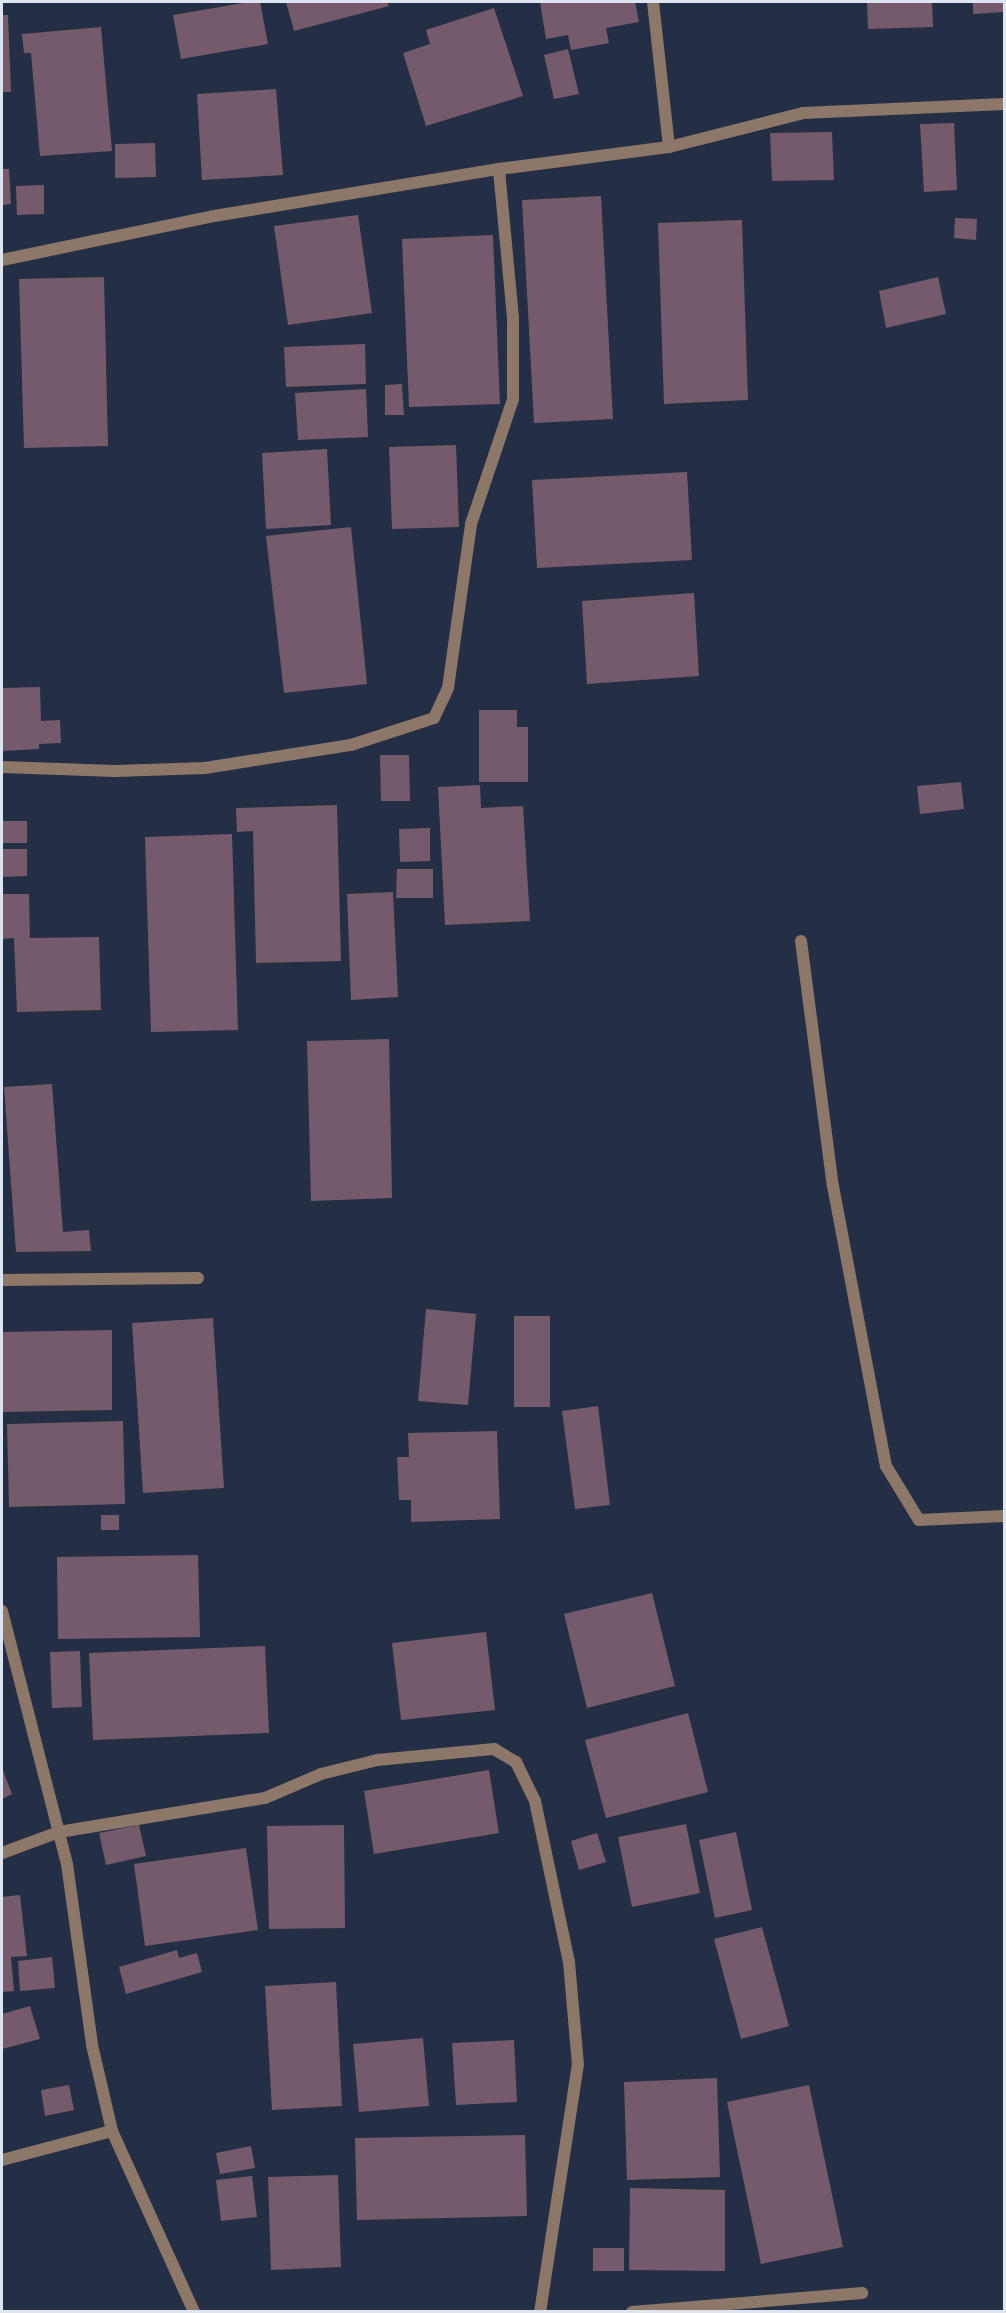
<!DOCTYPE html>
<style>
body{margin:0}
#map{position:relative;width:1006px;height:2313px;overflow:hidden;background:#242f45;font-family:"Space Grotesk",sans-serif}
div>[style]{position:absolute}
.building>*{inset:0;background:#745a6b}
.minor>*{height:12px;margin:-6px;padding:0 6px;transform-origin:6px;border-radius:6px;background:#8c7768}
span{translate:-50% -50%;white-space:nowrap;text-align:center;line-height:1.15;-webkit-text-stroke:5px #121821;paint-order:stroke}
.frame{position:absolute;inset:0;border:3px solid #dde5f3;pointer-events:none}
</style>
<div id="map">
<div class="building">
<i style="clip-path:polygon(249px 2px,260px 2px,268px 44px,181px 59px,173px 15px)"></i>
<i style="clip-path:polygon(286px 2px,387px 2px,389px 6px,294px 31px)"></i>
<i style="clip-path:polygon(540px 2px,635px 2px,639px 22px,606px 28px,609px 43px,571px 50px,568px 35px,546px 39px)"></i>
<i style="clip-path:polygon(867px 2px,932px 2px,933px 27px,868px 29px)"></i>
<i style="clip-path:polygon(973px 2px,1004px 2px,1004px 12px,973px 14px)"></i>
<i style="clip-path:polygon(494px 8px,523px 96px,426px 126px,403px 53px,430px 44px,426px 30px)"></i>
<i style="clip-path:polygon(2px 15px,8px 15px,11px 92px,2px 92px)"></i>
<i style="clip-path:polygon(101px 27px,112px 151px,40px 156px,31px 53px,24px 53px,22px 34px)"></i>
<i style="clip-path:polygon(568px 49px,579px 94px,554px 99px,544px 55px)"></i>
<i style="clip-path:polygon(276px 89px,283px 175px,202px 180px,197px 94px)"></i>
<i style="clip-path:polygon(954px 123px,957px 190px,924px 192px,920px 124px)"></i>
<i style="clip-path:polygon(832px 132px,834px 180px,772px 181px,770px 133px)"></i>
<i style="clip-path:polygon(155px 143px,156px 177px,115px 178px,115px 144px)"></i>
<i style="clip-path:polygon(2px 169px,9px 169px,11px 204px,2px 205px)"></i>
<i style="clip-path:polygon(44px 185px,44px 214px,17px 215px,16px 186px)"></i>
<i style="clip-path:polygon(601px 196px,613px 419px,534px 423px,522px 200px)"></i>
<i style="clip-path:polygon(358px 215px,372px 313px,288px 325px,274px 226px)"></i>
<i style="clip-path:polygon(955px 218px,977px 219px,976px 240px,954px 238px)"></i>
<i style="clip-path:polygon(742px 220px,748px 400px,664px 404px,658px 223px)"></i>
<i style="clip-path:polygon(493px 235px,500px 404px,409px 407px,402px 239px)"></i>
<i style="clip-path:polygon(104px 277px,108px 446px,24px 448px,19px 279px)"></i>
<i style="clip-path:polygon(938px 277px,946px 314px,886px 328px,879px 291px)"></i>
<i style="clip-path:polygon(365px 344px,366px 384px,286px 387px,284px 347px)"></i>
<i style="clip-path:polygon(402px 384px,404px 415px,385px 415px,385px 385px)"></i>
<i style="clip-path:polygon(366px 389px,368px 437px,298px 440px,295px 393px)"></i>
<i style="clip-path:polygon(456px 445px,459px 527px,392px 529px,389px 447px)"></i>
<i style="clip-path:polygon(327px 449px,331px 525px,266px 529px,262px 453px)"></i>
<i style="clip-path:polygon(687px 472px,692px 560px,537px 568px,532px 480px)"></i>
<i style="clip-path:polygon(351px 527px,367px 684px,284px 693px,266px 536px)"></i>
<i style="clip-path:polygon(694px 593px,699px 676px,587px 684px,582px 601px)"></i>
<i style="clip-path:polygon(40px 687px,41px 721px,60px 720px,61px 743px,39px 744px,39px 749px,2px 751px,2px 688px)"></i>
<i style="clip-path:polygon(479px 710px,517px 710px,517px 727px,528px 727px,528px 782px,479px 782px)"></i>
<i style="clip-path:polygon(380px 755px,409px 755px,410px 801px,381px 801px)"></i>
<i style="clip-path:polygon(961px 782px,964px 809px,920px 814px,917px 786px)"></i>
<i style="clip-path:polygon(480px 785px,481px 808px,523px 806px,530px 921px,445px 925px,438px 787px)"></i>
<i style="clip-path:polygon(337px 805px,341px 961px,256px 963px,253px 831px,237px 832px,236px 808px)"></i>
<i style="clip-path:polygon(2px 821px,27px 821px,27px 843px,2px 843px)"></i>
<i style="clip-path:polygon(430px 828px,430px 861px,400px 862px,399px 829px)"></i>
<i style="clip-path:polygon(232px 834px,238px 1030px,151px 1032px,145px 837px)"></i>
<i style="clip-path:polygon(2px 849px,27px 849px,27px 876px,2px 877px)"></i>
<i style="clip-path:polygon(397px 869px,433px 869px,433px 898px,396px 898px)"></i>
<i style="clip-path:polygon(393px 892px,398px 997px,351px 1000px,347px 894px)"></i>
<i style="clip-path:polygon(2px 894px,29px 894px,30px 938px,99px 937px,101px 1010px,17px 1012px,14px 938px,2px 939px)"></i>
<i style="clip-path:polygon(389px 1039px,392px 1198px,311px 1201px,307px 1041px)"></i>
<i style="clip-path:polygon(52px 1084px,63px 1232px,89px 1230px,91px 1251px,16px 1252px,4px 1087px)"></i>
<i style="clip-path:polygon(426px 1309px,476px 1314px,468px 1405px,418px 1401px)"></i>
<i style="clip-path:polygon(514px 1316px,550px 1316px,550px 1407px,514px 1407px)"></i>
<i style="clip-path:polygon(213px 1318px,224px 1488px,143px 1493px,132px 1323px)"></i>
<i style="clip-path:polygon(112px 1330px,112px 1410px,2px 1412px,2px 1332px)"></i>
<i style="clip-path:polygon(598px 1406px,610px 1505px,575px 1509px,562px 1411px)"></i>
<i style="clip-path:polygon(123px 1421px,125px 1504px,9px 1507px,7px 1424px)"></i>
<i style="clip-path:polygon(497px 1431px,500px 1519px,411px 1522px,411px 1500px,399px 1500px,397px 1457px,409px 1457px,408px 1433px)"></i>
<i style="clip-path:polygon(101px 1515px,119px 1515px,119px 1530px,101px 1530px)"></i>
<i style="clip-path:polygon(198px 1555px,200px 1637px,58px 1639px,57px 1557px)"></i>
<i style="clip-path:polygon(652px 1593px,675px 1686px,587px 1708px,564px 1614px)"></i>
<i style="clip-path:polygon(486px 1632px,495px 1710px,401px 1720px,392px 1643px)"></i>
<i style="clip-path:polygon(265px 1646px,269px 1733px,93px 1740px,89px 1653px)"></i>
<i style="clip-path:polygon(80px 1651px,82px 1707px,52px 1708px,50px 1652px)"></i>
<i style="clip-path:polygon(688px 1713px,708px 1792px,606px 1818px,585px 1740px)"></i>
<i style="clip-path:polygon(2px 1768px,12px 1794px,2px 1799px)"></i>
<i style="clip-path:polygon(489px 1770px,499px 1833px,374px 1854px,364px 1791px)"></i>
<i style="clip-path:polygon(686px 1824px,700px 1893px,632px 1907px,618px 1837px)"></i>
<i style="clip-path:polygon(139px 1825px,146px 1856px,106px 1865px,99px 1833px)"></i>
<i style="clip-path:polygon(344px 1825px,345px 1928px,269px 1929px,267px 1826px)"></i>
<i style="clip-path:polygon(736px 1832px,752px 1910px,715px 1918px,699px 1840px)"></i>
<i style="clip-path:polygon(597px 1833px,606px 1862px,579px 1870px,571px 1841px)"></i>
<i style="clip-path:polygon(246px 1848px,258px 1930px,145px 1946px,134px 1864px)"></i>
<i style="clip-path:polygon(20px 1895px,27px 1956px,11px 1957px,14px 1991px,2px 1992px,2px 1897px)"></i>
<i style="clip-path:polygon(762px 1927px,789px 2026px,741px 2039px,714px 1939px)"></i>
<i style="clip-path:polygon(177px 1950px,179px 1958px,197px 1953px,202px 1972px,126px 1994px,119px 1967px)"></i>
<i style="clip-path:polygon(52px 1957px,55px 1988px,20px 1991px,18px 1961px)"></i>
<i style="clip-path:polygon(336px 1982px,342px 2106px,272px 2110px,265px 1986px)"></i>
<i style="clip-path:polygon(30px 2006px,40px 2039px,2px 2049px,2px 2014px)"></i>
<i style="clip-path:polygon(423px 2038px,429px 2106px,359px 2112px,353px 2044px)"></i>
<i style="clip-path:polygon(514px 2040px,517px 2102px,456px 2105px,452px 2043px)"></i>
<i style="clip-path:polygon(717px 2078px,720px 2177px,627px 2180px,624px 2082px)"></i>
<i style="clip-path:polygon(69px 2085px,74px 2110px,45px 2116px,41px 2090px)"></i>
<i style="clip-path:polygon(809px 2085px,843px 2247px,761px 2264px,727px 2102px)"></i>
<i style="clip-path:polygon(525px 2135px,527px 2216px,357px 2220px,355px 2138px)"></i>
<i style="clip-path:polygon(251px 2146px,255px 2168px,220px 2174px,216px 2153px)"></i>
<i style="clip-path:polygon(338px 2175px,341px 2267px,271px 2270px,268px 2177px)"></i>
<i style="clip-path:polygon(252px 2176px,257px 2217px,221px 2221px,216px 2180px)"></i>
<i style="clip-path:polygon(630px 2188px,725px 2190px,725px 2271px,629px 2270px)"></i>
<i style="clip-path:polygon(593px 2248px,624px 2248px,624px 2271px,593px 2271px)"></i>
</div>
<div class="minor">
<i style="left:653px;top:2px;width:146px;rotate:83.7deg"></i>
<i style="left:2px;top:260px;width:217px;rotate:-11.7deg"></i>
<i style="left:214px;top:216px;width:289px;rotate:-9.4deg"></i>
<i style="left:499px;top:169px;width:171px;rotate:-7.4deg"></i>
<i style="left:669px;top:147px;width:138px;rotate:-14.2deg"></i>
<i style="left:803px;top:113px;width:201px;rotate:-2.6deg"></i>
<i style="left:2px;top:767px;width:113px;rotate:2deg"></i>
<i style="left:115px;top:771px;width:90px;rotate:-1.9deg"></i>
<i style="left:205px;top:768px;width:148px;rotate:-9deg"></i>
<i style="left:351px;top:745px;width:87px;rotate:-18deg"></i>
<i style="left:434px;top:718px;width:33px;rotate:-65deg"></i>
<i style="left:448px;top:688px;width:166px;rotate:-82deg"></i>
<i style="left:471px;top:524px;width:132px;rotate:-71.4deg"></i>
<i style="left:513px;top:399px;width:81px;rotate:-90deg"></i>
<i style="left:513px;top:318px;width:150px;rotate:-95.4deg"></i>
<i style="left:801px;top:941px;width:247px;rotate:82.6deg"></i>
<i style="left:833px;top:1186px;width:285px;rotate:79.3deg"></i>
<i style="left:886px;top:1466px;width:63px;rotate:58.6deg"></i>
<i style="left:919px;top:1520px;width:85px;rotate:-2.7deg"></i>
<i style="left:2px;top:1280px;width:196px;rotate:-0.6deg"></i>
<i style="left:2px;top:1611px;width:261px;rotate:75.6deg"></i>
<i style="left:67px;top:1864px;width:183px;rotate:82.1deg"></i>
<i style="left:92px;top:2045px;width:88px;rotate:76.9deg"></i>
<i style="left:112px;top:2131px;width:199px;rotate:65.6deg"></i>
<i style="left:2px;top:1853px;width:61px;rotate:-20.2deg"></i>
<i style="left:59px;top:1832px;width:209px;rotate:-9.4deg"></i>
<i style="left:265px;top:1798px;width:61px;rotate:-23.2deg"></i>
<i style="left:321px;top:1774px;width:58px;rotate:-14deg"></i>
<i style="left:377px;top:1760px;width:118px;rotate:-5.4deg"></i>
<i style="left:494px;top:1749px;width:26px;rotate:31deg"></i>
<i style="left:516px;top:1762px;width:43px;rotate:64deg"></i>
<i style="left:535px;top:1801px;width:165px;rotate:78.1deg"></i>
<i style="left:569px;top:1962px;width:102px;rotate:85deg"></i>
<i style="left:578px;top:2064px;width:251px;rotate:98.7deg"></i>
<i style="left:2px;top:2160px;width:114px;rotate:-14.8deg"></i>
<i style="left:632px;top:2312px;width:231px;rotate:-4.7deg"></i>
</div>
<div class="frame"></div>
</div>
